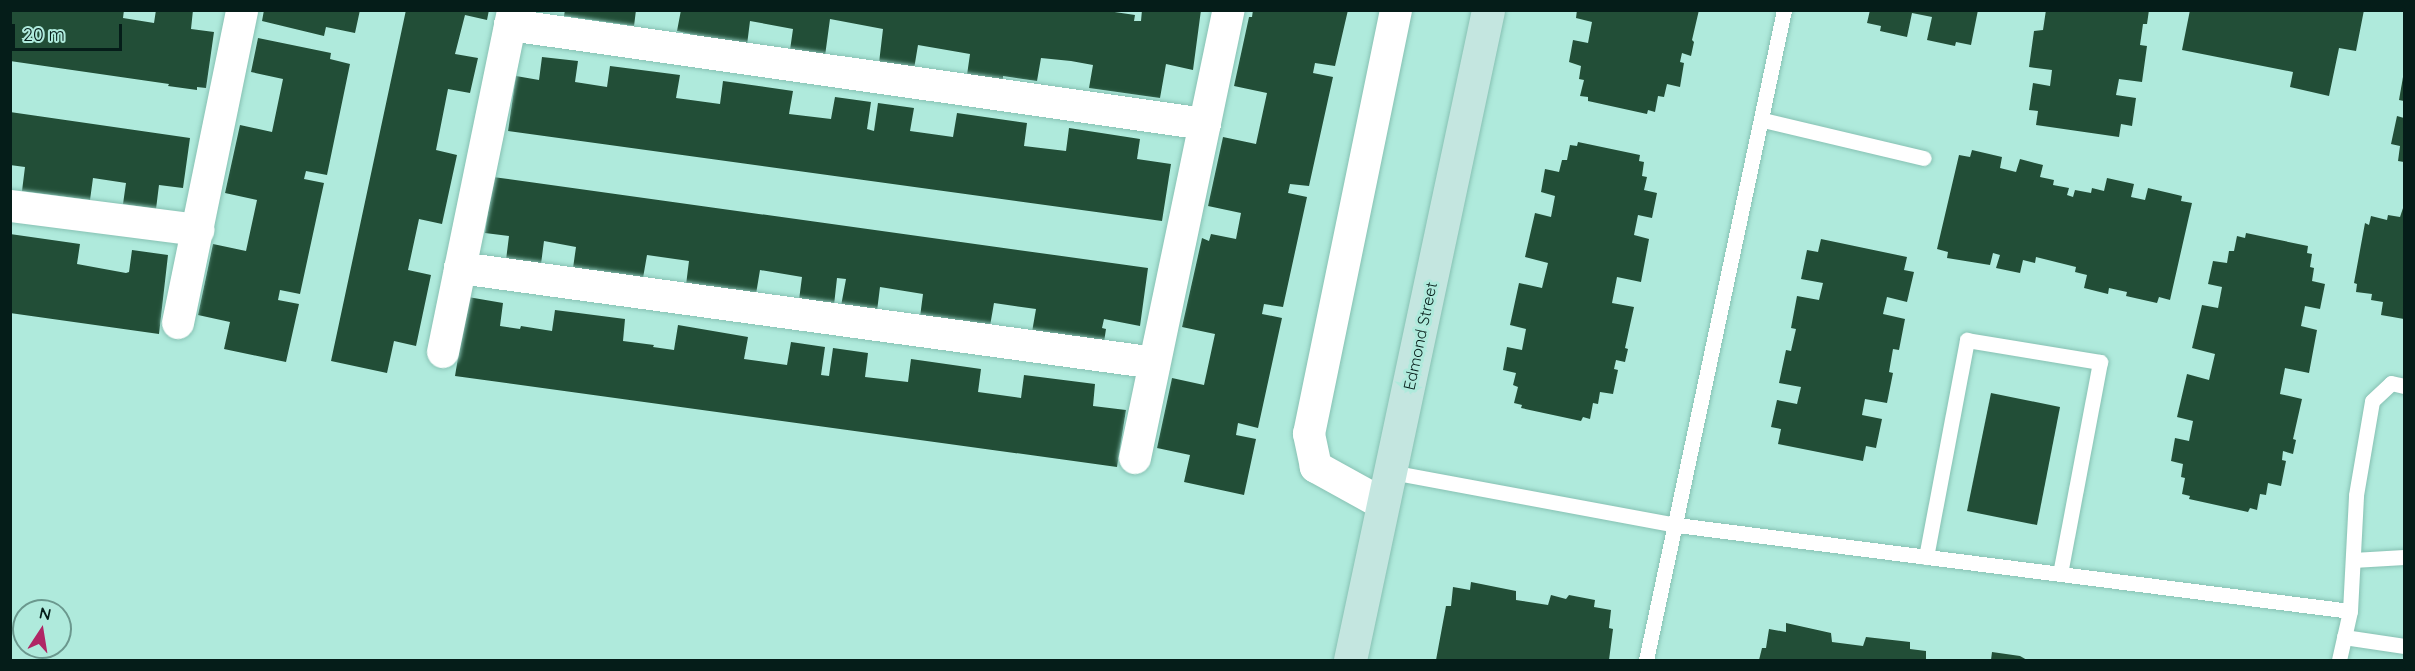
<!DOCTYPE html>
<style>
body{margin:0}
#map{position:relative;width:2415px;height:671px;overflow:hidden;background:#afeadc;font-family:Quicksand,sans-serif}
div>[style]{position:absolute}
.building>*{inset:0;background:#224e37}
.roads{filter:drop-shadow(0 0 2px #87c1b3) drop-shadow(0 0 2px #87c1b3)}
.lane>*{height:15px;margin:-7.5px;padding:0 7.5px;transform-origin:7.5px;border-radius:7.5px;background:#fff}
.street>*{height:32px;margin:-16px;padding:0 16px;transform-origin:16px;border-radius:16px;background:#fff}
.secondary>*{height:33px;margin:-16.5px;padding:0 16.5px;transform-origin:16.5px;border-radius:16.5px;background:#c4e6e0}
span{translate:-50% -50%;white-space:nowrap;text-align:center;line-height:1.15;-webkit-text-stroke:6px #afeadc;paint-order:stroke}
.street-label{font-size:16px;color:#051d19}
.frame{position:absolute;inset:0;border:12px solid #051d19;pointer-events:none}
.north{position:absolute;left:12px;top:599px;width:60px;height:60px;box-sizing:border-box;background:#afeadc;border:2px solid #6b988e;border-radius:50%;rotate:12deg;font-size:16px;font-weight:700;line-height:24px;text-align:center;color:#051d19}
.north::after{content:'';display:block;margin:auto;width:21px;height:27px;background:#b02665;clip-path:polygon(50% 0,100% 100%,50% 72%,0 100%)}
.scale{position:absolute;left:12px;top:24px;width:110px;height:27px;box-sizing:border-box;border:3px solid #051d19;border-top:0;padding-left:8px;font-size:18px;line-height:21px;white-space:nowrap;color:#051d19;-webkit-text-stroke:4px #afeadc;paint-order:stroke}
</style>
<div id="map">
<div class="building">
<i style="clip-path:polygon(10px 10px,124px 10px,123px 18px,154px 23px,156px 10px,193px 10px,191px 29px,214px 32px,206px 88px,197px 87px,197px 90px,168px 86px,169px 84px,10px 61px)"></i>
<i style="clip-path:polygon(264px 10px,360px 10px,355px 33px,326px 27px,324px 36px,262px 21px)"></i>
<i style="clip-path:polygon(406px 10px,489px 10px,487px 20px,465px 15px,455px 54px,478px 58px,470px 93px,448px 89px,436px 150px,457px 155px,442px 224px,419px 219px,408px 270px,431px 275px,416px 346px,394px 341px,387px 373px,331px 361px)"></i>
<i style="clip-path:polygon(565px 10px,636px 10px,634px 26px,564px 16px)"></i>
<i style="clip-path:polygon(681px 10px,1101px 10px,1135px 15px,1134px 21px,1141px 21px,1142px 10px,1201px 10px,1193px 70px,1166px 64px,1160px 98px,1089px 88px,1093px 65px,1071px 61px,1041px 58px,1037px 81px,1003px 76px,1003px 80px,967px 75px,970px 54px,918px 45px,914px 69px,879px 63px,883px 29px,830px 19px,825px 56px,790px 50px,793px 29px,750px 21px,747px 45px,711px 39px,677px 31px)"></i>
<i style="clip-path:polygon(1253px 10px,1348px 10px,1335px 66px,1315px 63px,1313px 73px,1333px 77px,1309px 186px,1290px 184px,1288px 193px,1307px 197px,1283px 307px,1264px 304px,1262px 314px,1282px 318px,1258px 428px,1238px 423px,1236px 435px,1256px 439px,1244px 495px,1184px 482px,1190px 455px,1157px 448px,1172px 378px,1204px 385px,1215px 334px,1182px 327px,1202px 238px,1209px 241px,1211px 234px,1236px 239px,1241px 213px,1208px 206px,1223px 137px,1256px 144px,1267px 93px,1234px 86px,1249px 17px,1252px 17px)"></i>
<i style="clip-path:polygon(1577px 10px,1699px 10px,1692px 40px,1694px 42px,1691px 56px,1682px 53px,1680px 62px,1684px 63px,1680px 87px,1667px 84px,1664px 97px,1658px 96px,1655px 112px,1648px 110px,1647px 114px,1588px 101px,1588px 97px,1580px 96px,1584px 80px,1579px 79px,1581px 66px,1569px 62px,1573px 40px,1588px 43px,1592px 22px,1576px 18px)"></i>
<i style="clip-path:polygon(1870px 10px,1978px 10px,1971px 45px,1956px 42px,1955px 46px,1927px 40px,1932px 17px,1912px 13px,1907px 37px,1880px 31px,1881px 26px,1867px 23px)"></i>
<i style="clip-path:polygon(2046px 10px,2149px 10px,2147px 24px,2143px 24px,2140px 45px,2147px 46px,2142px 82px,2119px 79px,2116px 95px,2136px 98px,2132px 126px,2121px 124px,2119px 137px,2036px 125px,2038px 111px,2029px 110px,2033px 83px,2050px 86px,2052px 70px,2029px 67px,2034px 31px,2043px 30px)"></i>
<i style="clip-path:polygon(2190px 10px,2364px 10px,2356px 51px,2339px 48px,2329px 96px,2290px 87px,2293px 72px,2182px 50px)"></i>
<i style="clip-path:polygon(258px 38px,331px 53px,330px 59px,350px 64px,327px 175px,306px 171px,304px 179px,324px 183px,300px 294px,280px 290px,278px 300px,299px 304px,286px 362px,224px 349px,230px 322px,198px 315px,213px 244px,246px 251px,257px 200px,225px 193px,240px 125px,272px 132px,283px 79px,251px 72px)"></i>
<i style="clip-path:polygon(542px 57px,578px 61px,575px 82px,607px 87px,610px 66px,680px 75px,676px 98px,720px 104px,723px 81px,793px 91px,789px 114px,831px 119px,835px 97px,871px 102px,867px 129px,874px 131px,878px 103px,914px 108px,910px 131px,953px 137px,957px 113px,1027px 123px,1024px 146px,1066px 151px,1069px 128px,1140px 139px,1137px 159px,1171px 164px,1162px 221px,508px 131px,516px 76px,539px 80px)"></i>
<i style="clip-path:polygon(2403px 77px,2404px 77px,2404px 101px,2399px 100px)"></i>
<i style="clip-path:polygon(10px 112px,190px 138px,183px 188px,159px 185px,156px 209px,123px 204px,126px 183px,93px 178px,90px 200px,22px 191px,25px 167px,10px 165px)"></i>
<i style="clip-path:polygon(2397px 116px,2404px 118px,2404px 162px,2398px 161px,2400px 146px,2391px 144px)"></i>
<i style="clip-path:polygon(1578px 142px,1640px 155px,1639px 161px,1644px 162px,1642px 176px,1647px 177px,1644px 190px,1657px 193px,1652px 218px,1638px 215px,1634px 235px,1649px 239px,1641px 282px,1617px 277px,1612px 303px,1634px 307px,1625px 348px,1628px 349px,1625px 362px,1616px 360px,1614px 369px,1618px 370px,1613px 394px,1600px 392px,1598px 404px,1593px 403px,1590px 419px,1583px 417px,1581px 421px,1521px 408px,1522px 405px,1514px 403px,1518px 387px,1513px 385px,1516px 373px,1503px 370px,1507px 347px,1522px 350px,1526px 329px,1510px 325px,1519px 283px,1542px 288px,1548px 263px,1525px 257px,1535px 213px,1551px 217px,1555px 196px,1541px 192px,1545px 169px,1559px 172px,1562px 160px,1567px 160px,1570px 145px,1577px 146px)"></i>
<i style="clip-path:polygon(1972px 150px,2002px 157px,2000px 168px,2016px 172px,2020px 159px,2043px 165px,2040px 177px,2054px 180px,2053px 185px,2069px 188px,2067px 195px,2073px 197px,2075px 190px,2091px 193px,2092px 188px,2104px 191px,2107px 178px,2134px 184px,2131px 197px,2145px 200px,2148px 188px,2182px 196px,2181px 201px,2192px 203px,2170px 300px,2159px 297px,2157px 303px,2126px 296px,2127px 292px,2109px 288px,2108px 294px,2084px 288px,2087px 275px,2075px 272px,2076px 267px,2036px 257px,2035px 263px,2023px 260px,2020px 273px,1996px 268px,2000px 255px,1993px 253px,1990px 265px,1947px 258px,1948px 252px,1937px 249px,1959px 155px,1970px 157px)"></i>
<i style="clip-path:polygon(493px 177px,1148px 268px,1140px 326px,1104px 319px,1102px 328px,1106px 329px,1104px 342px,1032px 332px,1036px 309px,994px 303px,990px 326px,920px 317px,923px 294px,880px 287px,877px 311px,841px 306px,846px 279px,837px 278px,834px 305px,799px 300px,802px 277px,760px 270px,756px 294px,686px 285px,689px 261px,647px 255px,643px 278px,573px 268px,576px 247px,544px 241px,541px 264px,506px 260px,509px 236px,485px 233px)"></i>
<i style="clip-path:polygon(2404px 205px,2404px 319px,2381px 315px,2383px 302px,2371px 300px,2372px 294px,2356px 292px,2357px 284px,2354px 283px,2365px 223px,2369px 225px,2371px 216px,2387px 220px,2388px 215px,2400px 217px)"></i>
<i style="clip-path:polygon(2246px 233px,2308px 246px,2307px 253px,2312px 254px,2310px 267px,2314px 268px,2312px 281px,2325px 284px,2320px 309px,2305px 306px,2301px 326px,2317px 330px,2309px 373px,2285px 368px,2280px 394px,2302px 399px,2293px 439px,2296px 440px,2293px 454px,2283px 451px,2282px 460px,2286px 461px,2281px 486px,2268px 483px,2266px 495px,2260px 494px,2257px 510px,2250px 508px,2248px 512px,2189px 499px,2190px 496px,2182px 494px,2185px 478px,2181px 477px,2183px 464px,2171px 461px,2175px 438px,2189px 441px,2193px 421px,2177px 417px,2187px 374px,2209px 380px,2215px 354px,2192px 348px,2202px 305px,2218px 308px,2222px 287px,2208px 284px,2213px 261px,2227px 263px,2229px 251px,2234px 251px,2237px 236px,2245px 238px)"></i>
<i style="clip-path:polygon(10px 234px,80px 244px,77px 264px,126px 273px,129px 272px,132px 250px,168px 255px,159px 334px,10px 313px)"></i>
<i style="clip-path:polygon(1821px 239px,1907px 257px,1904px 270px,1914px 272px,1907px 302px,1887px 297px,1883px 314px,1905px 319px,1899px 350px,1893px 349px,1889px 372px,1893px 373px,1887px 403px,1865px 399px,1862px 415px,1882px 419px,1876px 448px,1866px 446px,1863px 461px,1778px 444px,1781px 429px,1771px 427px,1777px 400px,1797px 404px,1801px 387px,1779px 383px,1786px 350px,1791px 351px,1796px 329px,1791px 328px,1797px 296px,1819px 300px,1823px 283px,1801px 279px,1807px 250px,1818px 252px)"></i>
<i style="clip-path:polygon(468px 297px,503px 303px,500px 326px,520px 329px,521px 326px,552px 331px,555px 310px,625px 319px,623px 341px,654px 345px,653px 347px,674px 350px,678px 325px,748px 337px,744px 359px,787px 365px,791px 342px,825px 347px,821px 375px,829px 376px,833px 348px,868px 353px,865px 377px,908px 382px,911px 359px,981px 369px,978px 392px,1021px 398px,1024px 375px,1095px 384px,1093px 406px,1126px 410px,1117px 467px,455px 376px)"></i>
<i style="clip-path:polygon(1991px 393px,2060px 407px,2037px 525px,1967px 511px)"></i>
<i style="clip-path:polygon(1471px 582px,1516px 591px,1516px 600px,1548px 605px,1551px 595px,1566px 599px,1569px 595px,1595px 600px,1594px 607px,1611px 610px,1609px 628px,1613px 629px,1609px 660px,1436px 660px,1446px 606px,1451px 606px,1453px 587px,1470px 590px)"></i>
<i style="clip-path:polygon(1786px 623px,1831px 633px,1832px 642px,1863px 646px,1866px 637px,1910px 642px,1910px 649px,1926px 651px,1926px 660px,1759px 660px,1762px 648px,1766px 648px,1769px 629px,1786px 632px)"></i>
<i style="clip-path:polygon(1992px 652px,2020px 656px,2027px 660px,1991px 660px)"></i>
</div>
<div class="roads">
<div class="lane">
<i style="left:1763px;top:120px;width:165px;rotate:13.3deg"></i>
<i style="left:1391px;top:472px;width:291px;rotate:10.5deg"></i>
<i style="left:1677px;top:525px;width:678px;rotate:7.28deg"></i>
<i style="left:2350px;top:611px;width:116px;rotate:-87deg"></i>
<i style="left:2356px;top:495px;width:95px;rotate:-80.3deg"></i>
<i style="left:2372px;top:401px;width:26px;rotate:-43deg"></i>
<i style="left:2391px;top:383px;width:13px;rotate:13deg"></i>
<i style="left:1926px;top:557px;width:221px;rotate:-79.3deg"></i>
<i style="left:1967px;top:340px;width:135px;rotate:9.4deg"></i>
<i style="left:2100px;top:362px;width:215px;rotate:100.7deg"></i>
<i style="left:2353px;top:560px;width:51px;rotate:-3.4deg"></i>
<i style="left:2344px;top:637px;width:61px;rotate:8.5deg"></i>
<i style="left:1646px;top:660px;width:664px;rotate:-78.01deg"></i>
<i style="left:2339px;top:660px;width:50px;rotate:-77.3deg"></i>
</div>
<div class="street">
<i style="left:510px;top:25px;width:702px;rotate:8.11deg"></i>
<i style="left:10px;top:206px;width:190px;rotate:7.3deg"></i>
<i style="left:460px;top:268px;width:701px;rotate:7.78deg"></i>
<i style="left:178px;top:323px;width:319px;rotate:-78.4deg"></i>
<i style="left:443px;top:352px;width:349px;rotate:-78.4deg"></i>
<i style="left:1135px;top:458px;width:458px;rotate:-78.2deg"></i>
<i style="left:1383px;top:504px;width:77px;rotate:-151.1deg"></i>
<i style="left:1316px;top:467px;width:34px;rotate:-102deg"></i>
<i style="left:1309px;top:434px;width:433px;rotate:-78.4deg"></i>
</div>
<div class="secondary">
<i style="left:1350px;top:660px;width:664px;rotate:-78.01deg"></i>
</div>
</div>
<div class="street-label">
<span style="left:1420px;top:336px;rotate:-78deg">Edmond Street</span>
</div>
<div class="frame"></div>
<div class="north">N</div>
<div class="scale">20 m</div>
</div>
